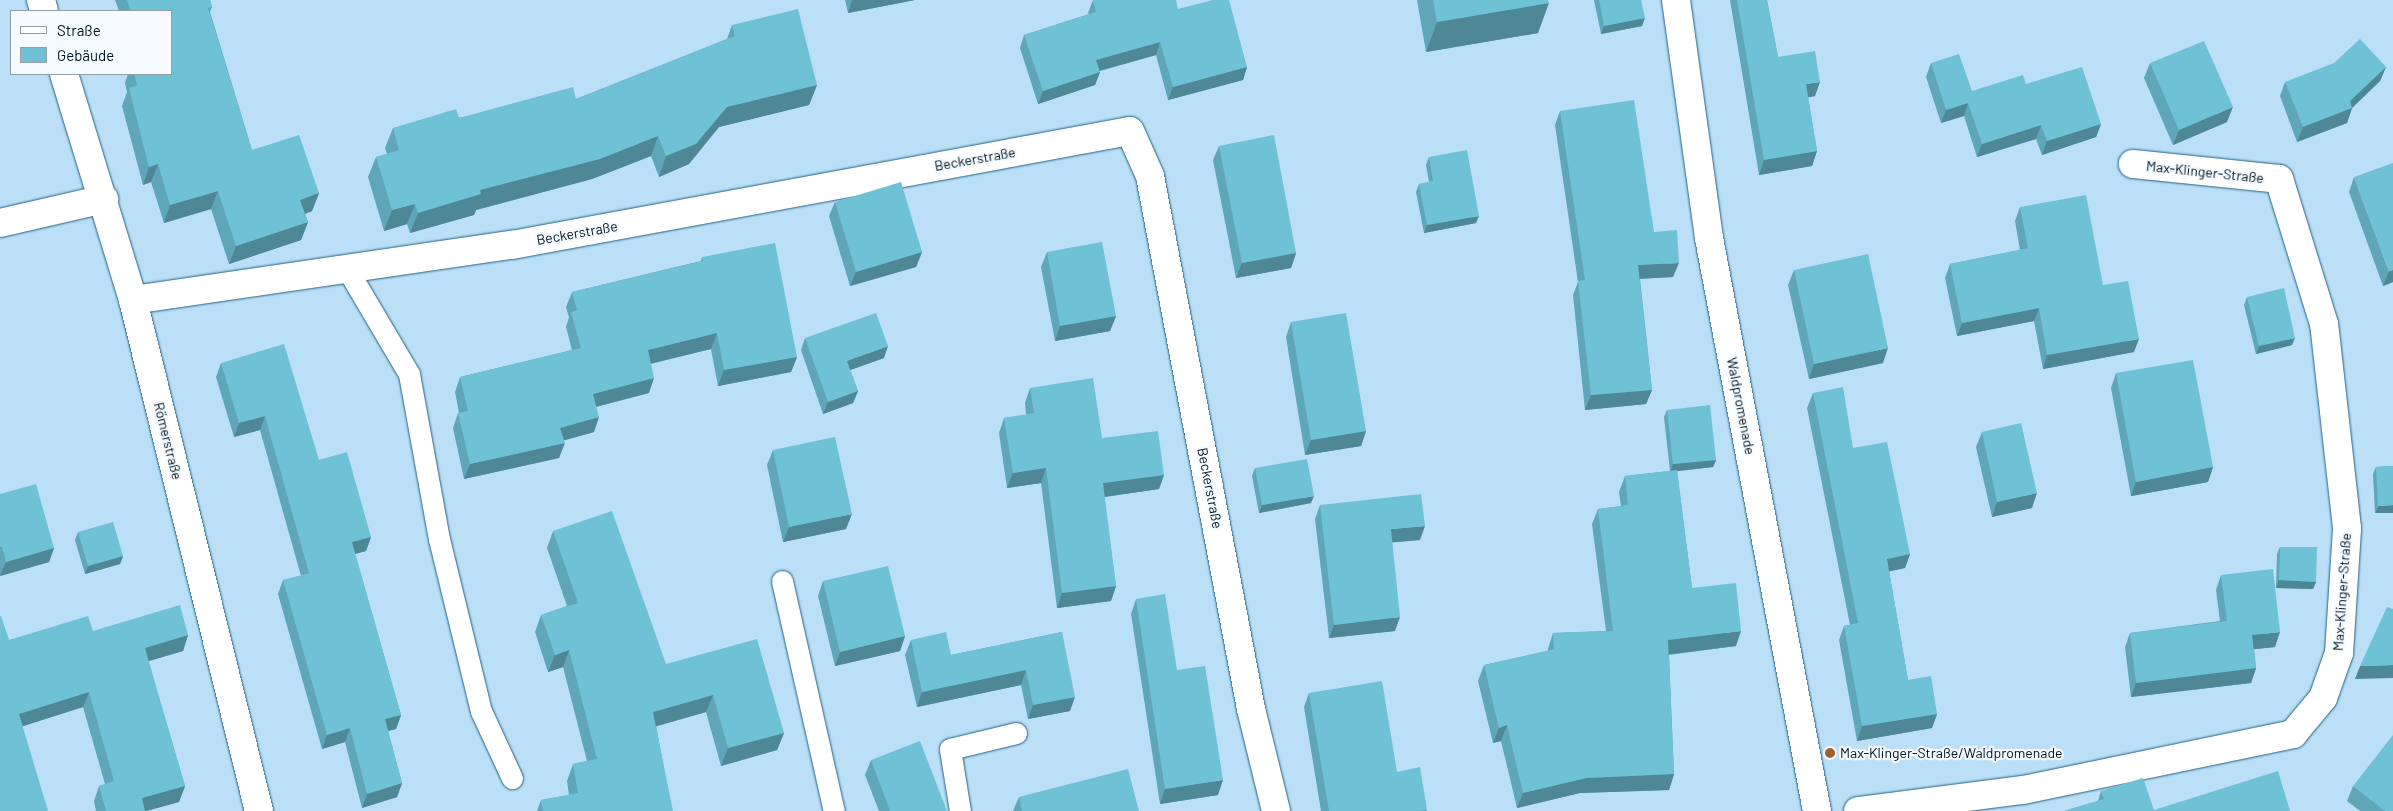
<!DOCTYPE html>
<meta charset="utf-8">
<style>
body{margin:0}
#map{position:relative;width:2393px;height:811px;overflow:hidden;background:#badff7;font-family:Barlow,sans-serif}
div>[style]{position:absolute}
.roads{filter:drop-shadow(0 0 1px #216184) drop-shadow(0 0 1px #216184)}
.service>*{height:21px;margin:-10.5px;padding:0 10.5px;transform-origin:10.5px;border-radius:10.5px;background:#fff}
.minor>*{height:28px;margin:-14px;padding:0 14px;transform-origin:14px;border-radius:14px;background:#fff}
.tertiary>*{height:28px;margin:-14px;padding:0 14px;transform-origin:14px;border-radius:14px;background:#fff}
.wall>*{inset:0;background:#5fa6b8}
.shaded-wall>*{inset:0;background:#4e8796}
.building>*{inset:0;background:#6fc1d6}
.dots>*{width:14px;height:14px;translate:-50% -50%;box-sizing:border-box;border:2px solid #f5fbff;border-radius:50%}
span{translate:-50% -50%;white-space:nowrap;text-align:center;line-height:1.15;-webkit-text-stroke:4.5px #f5fbff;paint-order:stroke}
.street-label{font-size:14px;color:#001220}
.poi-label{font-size:14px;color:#001220}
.left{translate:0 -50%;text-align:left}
.legend{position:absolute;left:10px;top:10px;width:162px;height:65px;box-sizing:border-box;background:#f5fbff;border:1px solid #939ea6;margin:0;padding:6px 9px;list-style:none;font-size:15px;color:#001220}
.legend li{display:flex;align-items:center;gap:10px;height:25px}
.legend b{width:25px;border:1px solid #939ea6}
</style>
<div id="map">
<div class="roads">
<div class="service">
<i style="left:347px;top:269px;width:122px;rotate:59.4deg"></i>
<i style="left:409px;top:374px;width:168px;rotate:79.7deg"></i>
<i style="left:439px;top:539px;width:177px;rotate:76.3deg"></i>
<i style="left:481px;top:711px;width:74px;rotate:65.2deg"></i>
<i style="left:782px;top:581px;width:236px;rotate:77.3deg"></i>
<i style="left:960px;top:811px;width:63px;rotate:-99.2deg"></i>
<i style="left:950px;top:749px;width:68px;rotate:-13.6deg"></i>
</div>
<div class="minor">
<i style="left:1676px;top:0;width:240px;rotate:82.1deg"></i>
<i style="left:1709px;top:238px;width:583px;rotate:79.33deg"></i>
<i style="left:0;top:223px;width:107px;rotate:-13deg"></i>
<i style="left:133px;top:300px;width:383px;rotate:-8.3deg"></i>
<i style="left:512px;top:245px;width:628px;rotate:-10.45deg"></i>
<i style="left:1130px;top:131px;width:49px;rotate:66deg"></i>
<i style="left:1150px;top:176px;width:542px;rotate:79.27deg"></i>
<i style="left:1251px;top:709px;width:105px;rotate:76.2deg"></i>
<i style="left:1858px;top:811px;width:166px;rotate:-7.3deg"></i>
<i style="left:2023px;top:790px;width:276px;rotate:-11.7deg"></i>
<i style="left:2293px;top:734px;width:47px;rotate:-50.2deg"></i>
<i style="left:2323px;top:698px;width:48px;rotate:-70.4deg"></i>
<i style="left:2339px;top:653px;width:125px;rotate:-86.3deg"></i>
<i style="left:2347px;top:528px;width:205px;rotate:-96.4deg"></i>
<i style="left:2324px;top:324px;width:152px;rotate:-107.2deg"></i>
<i style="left:2279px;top:179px;width:147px;rotate:-174.1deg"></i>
</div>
<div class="tertiary">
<i style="left:41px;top:0;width:11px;rotate:75deg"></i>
<i style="left:64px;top:74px;width:236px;rotate:73deg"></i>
<i style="left:133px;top:300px;width:526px;rotate:76.15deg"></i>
</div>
</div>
<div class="wall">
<i style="clip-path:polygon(115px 0,210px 0,212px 7px,210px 12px,252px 150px,319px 193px,312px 211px,305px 214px,308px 222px,301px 240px,229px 264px,211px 209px,164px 223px,151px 182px,143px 185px,122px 106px,127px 92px,125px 83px,128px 74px,171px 74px,171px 11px,119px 11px)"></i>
<i style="clip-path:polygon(845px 0,915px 0,848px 13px)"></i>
<i style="clip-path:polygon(1093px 0,1178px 9px,1247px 67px,1243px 80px,1168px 100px,1156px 55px,1100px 71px,1100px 72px,1095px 85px,1038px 104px,1020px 48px,1024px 35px,1089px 14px,1088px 13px)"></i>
<i style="clip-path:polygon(1417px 0,1548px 0,1538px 33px,1426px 52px)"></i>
<i style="clip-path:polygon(1594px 0,1641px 0,1642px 26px,1601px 34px)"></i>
<i style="clip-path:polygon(1730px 0,1767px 0,1778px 57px,1815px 96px,1808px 97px,1817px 151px,1812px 166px,1759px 175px)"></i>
<i style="clip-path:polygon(732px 25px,817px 85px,809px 105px,719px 127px,689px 164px,659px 177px,651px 156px,592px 179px,476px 210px,474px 215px,410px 233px,407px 224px,384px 231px,368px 177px,376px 157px,387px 154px,385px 148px,393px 128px,576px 99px,727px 39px)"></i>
<i style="clip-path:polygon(1931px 63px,1972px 91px,2101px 124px,2096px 137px,2042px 155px,2036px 139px,1977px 157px,1964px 116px,1941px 123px,1926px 77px)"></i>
<i style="clip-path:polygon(2150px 63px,2227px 122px,2173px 145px,2144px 78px)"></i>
<i style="clip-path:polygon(2386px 67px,2380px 81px,2352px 108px,2347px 123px,2297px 142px,2280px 96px,2285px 82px)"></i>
<i style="clip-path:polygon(1560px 111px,1654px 232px,1673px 277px,1640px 279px,1652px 390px,1646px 404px,1585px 410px,1573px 295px,1578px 282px,1555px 125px)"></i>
<i style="clip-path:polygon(1219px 146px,1296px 253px,1291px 268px,1236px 278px,1213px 160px)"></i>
<i style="clip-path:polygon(1429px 157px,1476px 223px,1424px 233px,1416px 192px,1419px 184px,1429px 182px,1426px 165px)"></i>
<i style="clip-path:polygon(2354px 177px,2393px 282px,2383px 286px,2349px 192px)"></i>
<i style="clip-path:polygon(835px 202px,922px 252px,916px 267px,850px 286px,829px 216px)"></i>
<i style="clip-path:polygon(2020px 207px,2103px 285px,2134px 352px,2043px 369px,2034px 321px,1957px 336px,1945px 278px,1950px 264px,2020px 250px,2015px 221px)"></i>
<i style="clip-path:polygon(1047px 252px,1116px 316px,1110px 331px,1055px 341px,1041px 267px)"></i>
<i style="clip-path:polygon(702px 257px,797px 357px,791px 372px,718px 386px,711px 349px,651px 363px,649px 393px,596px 407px,594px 432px,564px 440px,559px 458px,464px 479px,453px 428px,458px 413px,459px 413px,455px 392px,460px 377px,572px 350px,566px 327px,569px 317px,566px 307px,572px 292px,701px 261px)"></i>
<i style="clip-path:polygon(1794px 270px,1883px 363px,1809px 379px,1788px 285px)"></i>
<i style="clip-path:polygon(2247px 297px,2292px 345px,2256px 354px,2244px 305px)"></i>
<i style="clip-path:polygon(1291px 322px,1366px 431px,1361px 446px,1305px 455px,1286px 337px)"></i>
<i style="clip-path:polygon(805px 338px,884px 358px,850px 370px,858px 391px,853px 403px,823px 414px,801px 350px)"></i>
<i style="clip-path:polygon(221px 363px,319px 460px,371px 537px,366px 551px,355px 554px,401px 715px,396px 729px,388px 731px,402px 783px,397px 797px,362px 808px,345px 742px,322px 749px,278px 594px,283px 580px,301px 576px,260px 430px,234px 437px,216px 377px)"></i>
<i style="clip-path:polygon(2116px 373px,2213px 467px,2208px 482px,2131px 496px,2111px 388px)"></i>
<i style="clip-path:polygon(1030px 388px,1102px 438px,1164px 475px,1159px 489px,1104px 497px,1116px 586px,1111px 601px,1057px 608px,1041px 483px,1007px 488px,999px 433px,1004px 418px,1026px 415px,1025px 403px)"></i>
<i style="clip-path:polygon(1813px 393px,1853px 448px,1910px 554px,1905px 568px,1889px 571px,1908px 680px,1937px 714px,1932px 728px,1857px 741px,1839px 640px,1844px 626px,1850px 625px,1807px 408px)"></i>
<i style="clip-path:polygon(1667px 410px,1716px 460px,1713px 467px,1677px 471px,1692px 588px,1736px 646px,1669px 655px,1674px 774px,1669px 790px,1580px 793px,1517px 808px,1501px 741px,1493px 743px,1478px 681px,1484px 665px,1548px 651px,1548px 649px,1553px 633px,1606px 631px,1592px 524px,1598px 509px,1621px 506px,1619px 492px,1625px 476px,1670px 471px,1664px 417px)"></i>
<i style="clip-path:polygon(1982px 432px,2032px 508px,1992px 517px,1976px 447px)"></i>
<i style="clip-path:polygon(773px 450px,846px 529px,783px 542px,767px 465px)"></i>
<i style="clip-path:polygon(2393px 466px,2375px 513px,2373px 474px,2376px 467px)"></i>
<i style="clip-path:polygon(1255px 468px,1311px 503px,1259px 513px,1252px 476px)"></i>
<i style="clip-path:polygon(0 494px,54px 548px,49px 562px,0 576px)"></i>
<i style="clip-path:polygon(1320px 505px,1420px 540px,1392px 542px,1395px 631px,1329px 638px,1315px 519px)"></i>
<i style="clip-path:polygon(553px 531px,666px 664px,784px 733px,777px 750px,721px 766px,706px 712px,656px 726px,672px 811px,537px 811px,541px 800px,569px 795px,567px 781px,573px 764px,587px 761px,563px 667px,548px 672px,535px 632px,541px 615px,567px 606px,547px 548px)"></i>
<i style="clip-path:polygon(78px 532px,123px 556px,120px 564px,85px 574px,75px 540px)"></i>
<i style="clip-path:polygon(2280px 547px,2316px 582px,2313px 589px,2276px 588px,2277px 554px)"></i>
<i style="clip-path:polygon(2221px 575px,2275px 647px,2254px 649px,2256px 668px,2251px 683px,2131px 697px,2125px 647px,2130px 633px,2220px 621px,2216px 590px)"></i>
<i style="clip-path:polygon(823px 581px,905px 636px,900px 651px,835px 666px,818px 596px)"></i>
<i style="clip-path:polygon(1136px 599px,1177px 670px,1218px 795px,1160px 804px,1131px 614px)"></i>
<i style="clip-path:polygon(93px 631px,188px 635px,183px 651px,148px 661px,185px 786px,179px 802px,146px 811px,96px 811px,94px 801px,99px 786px,105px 784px,83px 707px,23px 726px,0 811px,9px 640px)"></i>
<i style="clip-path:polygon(1062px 632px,1070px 711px,1028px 719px,1021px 685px,917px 707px,905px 655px,911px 640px,951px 655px)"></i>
<i style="clip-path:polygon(1309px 693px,1397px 772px,1427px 810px,1426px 811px,1321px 811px,1304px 707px)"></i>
<i style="clip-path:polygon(871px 760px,947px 811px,879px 811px,865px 775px)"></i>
<i style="clip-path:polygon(2353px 786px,2393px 811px,2360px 811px,2347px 801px)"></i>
<i style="clip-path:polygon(2101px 791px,2154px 810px,2064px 811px,2098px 801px)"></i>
<i style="clip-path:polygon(1019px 797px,1139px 811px,1013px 811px)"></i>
</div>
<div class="shaded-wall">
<i style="clip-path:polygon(852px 0,915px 0,848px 13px)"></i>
<i style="clip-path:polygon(1549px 3px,1538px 33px,1426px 52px,1437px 22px)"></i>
<i style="clip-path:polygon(1645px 18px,1642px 26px,1601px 34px,1604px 26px)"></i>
<i style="clip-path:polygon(1160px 42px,1156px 55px,1091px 73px,1096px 60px)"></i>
<i style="clip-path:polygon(1247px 67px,1243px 80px,1168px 100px,1173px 87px)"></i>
<i style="clip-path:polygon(2386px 67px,2380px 81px,2352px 108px,2347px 123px,2297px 142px,2303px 127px,2350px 101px)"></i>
<i style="clip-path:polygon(1100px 72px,1095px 85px,1038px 104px,1043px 91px)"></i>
<i style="clip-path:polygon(1820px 82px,1815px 96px,1800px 99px,1806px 84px)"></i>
<i style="clip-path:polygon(817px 85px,809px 105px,719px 127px,689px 164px,659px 177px,666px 156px,727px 107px)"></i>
<i style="clip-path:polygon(1968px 103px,1964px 116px,1941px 123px,1946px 110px)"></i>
<i style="clip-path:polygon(2233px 107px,2227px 122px,2173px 145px,2179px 130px)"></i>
<i style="clip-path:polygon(2101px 124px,2096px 137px,2042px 155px,2047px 141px)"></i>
<i style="clip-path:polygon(2041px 125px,2036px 139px,1977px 157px,1982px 144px)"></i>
<i style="clip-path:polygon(658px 136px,651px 156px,592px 179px,476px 210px,474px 215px,410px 233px,418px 213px,480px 190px)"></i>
<i style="clip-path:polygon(1817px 151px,1812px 166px,1759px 175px,1764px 160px)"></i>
<i style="clip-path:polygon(158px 164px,151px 182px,143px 185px,149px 167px)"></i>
<i style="clip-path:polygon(218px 191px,211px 209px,164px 223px,170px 205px)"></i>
<i style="clip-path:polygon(319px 193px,312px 211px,294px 218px,300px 200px)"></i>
<i style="clip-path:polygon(415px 204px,407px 224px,384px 231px,392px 210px)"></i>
<i style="clip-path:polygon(1479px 216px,1476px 223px,1424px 233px,1427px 225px)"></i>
<i style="clip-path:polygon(308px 222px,301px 240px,229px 264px,236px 246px)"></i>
<i style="clip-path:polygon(922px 252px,916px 267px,850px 286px,856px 272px)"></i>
<i style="clip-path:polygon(1296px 253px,1291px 268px,1236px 278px,1242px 263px)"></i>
<i style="clip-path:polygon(1679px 263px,1673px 277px,1633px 279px,1638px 265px)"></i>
<i style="clip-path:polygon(2393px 270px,2393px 282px,2383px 286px,2389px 271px)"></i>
<i style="clip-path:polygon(2039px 308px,2034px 321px,1957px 336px,1962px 323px)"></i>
<i style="clip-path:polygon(1116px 316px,1110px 331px,1055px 341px,1060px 326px)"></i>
<i style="clip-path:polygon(717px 333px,711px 349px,642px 366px,648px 350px)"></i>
<i style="clip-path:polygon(2295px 338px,2292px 345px,2256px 354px,2259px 346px)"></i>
<i style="clip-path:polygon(2139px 339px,2134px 352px,2043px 369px,2047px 355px)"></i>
<i style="clip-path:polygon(888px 346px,884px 358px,842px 373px,847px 361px)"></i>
<i style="clip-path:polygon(1888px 348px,1883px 363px,1809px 379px,1814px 364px)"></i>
<i style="clip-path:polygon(797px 357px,791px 372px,718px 386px,724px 370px)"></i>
<i style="clip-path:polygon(654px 378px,649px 393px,587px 409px,593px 394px)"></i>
<i style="clip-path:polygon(1652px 390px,1646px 404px,1585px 410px,1591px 395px)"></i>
<i style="clip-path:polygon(858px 391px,853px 403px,823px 414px,828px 402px)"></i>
<i style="clip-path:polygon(265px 416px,260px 430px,234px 437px,239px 423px)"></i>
<i style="clip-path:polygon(599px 417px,594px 432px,555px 443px,560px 428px)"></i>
<i style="clip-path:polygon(1366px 431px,1361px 446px,1305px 455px,1311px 440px)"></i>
<i style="clip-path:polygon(565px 443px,559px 458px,464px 479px,470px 464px)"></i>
<i style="clip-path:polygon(1716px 460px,1713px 467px,1670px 472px,1673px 464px)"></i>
<i style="clip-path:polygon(2213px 467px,2208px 482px,2131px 496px,2136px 482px)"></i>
<i style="clip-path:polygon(1046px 468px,1041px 483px,1007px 488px,1013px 473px)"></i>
<i style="clip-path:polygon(1164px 475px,1159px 489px,1097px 498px,1103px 483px)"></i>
<i style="clip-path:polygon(2037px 493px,2032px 508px,1992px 517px,1997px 502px)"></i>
<i style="clip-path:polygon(1314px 496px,1311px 503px,1259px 513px,1262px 505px)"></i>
<i style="clip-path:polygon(2393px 505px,2393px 513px,2375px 513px,2378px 506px)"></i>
<i style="clip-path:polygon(852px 514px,846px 529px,783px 542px,789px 527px)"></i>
<i style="clip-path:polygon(1425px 526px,1420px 540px,1386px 543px,1391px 529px)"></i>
<i style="clip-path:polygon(371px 537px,366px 551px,347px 556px,352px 542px)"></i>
<i style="clip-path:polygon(54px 548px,49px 562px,0 576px,6px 562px)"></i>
<i style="clip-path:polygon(1910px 554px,1905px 568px,1882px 573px,1887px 559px)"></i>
<i style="clip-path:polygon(123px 556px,120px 564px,85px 574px,88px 566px)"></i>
<i style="clip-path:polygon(2279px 580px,2316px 582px,2313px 589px,2276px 588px)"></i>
<i style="clip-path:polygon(1116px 586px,1111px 601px,1057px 608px,1062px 593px)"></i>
<i style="clip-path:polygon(1400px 617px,1395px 631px,1329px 638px,1334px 625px)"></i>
<i style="clip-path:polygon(1741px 631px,1736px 646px,1663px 655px,1668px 640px)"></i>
<i style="clip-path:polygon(2280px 632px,2275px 647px,2247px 650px,2252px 635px)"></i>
<i style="clip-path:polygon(188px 635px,183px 651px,139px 664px,145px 648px)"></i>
<i style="clip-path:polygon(905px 636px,900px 651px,835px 666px,840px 652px)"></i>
<i style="clip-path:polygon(569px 650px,563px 667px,548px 672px,555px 655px)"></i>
<i style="clip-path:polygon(2393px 665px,2393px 678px,2355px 679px,2360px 666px)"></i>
<i style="clip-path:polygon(2256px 668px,2251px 683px,2131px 697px,2136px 683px)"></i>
<i style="clip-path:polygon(1026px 670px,1021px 685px,917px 707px,922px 692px)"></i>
<i style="clip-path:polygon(89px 692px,83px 707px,14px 729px,19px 714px)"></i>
<i style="clip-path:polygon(713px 695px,706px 712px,647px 729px,653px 712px)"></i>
<i style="clip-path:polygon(1075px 697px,1070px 711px,1028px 719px,1033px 705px)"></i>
<i style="clip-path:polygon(1937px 714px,1932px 728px,1857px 741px,1862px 726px)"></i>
<i style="clip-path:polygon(401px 715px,396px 729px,380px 733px,385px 719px)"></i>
<i style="clip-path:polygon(1507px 725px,1501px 741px,1493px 743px,1499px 728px)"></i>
<i style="clip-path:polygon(350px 728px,345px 742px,322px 749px,327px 735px)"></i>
<i style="clip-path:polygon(784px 733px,777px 750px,721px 766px,728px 748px)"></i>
<i style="clip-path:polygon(1674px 774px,1669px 790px,1580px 793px,1517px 808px,1523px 793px,1586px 778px)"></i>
<i style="clip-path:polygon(1223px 780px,1218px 795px,1160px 804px,1165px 789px)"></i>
<i style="clip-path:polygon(402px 783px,397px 797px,362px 808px,367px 794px)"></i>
<i style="clip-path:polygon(185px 786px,179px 802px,146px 811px,137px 811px,142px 798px)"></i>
</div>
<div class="building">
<i style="clip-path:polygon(127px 0,210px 0,212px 7px,208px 8px,252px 150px,299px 135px,319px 193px,300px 200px,308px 222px,236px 246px,218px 191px,170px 205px,158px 164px,149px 167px,129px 88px,137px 85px,134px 74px,171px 74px,171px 11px,131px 11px)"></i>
<i style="clip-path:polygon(1093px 0,1176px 0,1178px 9px,1213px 0,1229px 0,1247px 67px,1173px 87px,1160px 42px,1096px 60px,1100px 72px,1043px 91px,1024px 35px,1096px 12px)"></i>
<i style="clip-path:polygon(1433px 0,1548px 0,1549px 3px,1437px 22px)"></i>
<i style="clip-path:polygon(1599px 0,1641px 0,1645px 18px,1604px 26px)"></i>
<i style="clip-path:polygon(1737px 0,1767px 0,1778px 57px,1815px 51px,1820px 82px,1806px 84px,1817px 151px,1764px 160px)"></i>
<i style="clip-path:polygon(798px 9px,817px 85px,727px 107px,696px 144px,666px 156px,658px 136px,600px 159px,480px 190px,481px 194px,418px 213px,415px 204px,392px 210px,376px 157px,399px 150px,393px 128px,456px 109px,459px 118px,573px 87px,576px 99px,735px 36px,732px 25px)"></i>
<i style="clip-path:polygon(2360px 39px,2386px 67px,2350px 101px,2352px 108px,2303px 127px,2285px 82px,2334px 63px)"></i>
<i style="clip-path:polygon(2204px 41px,2233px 107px,2179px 130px,2150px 63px)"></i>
<i style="clip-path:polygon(1959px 54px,1972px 91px,2023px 75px,2026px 84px,2082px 67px,2101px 124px,2047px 141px,2041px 125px,1982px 144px,1968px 103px,1946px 110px,1931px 63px)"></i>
<i style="clip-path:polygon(1634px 100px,1654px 232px,1677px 230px,1679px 263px,1638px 265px,1652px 390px,1591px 395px,1578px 281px,1585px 280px,1560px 111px)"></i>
<i style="clip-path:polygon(1274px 135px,1296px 253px,1242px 263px,1219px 146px)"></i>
<i style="clip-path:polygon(1467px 150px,1479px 216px,1427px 225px,1419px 184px,1433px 181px,1429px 157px)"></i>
<i style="clip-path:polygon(2393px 163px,2393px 270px,2389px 271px,2354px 177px)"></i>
<i style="clip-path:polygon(901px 182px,922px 252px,856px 272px,835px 202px)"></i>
<i style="clip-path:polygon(2086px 195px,2103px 285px,2128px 281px,2139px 339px,2047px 355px,2039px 308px,1962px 323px,1950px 264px,2028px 248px,2020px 207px)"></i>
<i style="clip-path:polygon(1102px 242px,1116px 316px,1060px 326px,1047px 252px)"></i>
<i style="clip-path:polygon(775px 243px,797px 357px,724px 370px,717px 333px,648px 350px,654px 378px,593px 394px,599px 417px,560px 428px,565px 443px,470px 464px,458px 413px,468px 411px,460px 377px,581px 348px,571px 312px,577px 310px,572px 292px,703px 261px,702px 257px)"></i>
<i style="clip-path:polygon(1868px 254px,1888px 348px,1814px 364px,1794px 270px)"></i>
<i style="clip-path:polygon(2284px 288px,2295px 338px,2259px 346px,2247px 297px)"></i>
<i style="clip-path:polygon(876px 313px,888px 346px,847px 361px,858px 391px,828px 402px,805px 338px)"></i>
<i style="clip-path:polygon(1346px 313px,1366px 431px,1311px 440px,1291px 322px)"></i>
<i style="clip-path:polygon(284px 344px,319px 460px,347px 452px,371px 537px,352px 542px,401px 715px,385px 719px,402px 783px,367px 794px,350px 728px,327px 735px,283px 580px,309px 573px,265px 416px,239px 423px,221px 363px)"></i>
<i style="clip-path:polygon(2193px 360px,2213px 467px,2136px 482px,2116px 373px)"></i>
<i style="clip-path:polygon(1093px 378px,1102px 438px,1158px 431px,1164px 475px,1103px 483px,1116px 586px,1062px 593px,1046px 468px,1013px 473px,1004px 418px,1034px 413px,1030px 388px)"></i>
<i style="clip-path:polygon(1843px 387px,1853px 448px,1887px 442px,1910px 554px,1887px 559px,1908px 680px,1931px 676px,1937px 714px,1862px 726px,1844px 626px,1858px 623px,1813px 393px)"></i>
<i style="clip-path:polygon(1710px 405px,1716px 460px,1673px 464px,1667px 410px)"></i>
<i style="clip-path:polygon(2021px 423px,2037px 493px,1997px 502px,1982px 432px)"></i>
<i style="clip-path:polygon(835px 437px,852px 514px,789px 527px,773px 450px)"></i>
<i style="clip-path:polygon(1307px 459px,1314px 496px,1262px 505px,1255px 468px)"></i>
<i style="clip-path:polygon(2393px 466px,2393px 505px,2378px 506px,2376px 467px)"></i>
<i style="clip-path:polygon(1677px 470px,1692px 588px,1736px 583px,1741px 631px,1668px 640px,1674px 774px,1586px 778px,1523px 793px,1507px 725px,1499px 728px,1484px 665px,1554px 649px,1553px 633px,1613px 631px,1598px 509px,1628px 505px,1625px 476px)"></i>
<i style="clip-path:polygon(36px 484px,54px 548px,6px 562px,2px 547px,0 547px,0 494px)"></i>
<i style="clip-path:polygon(1421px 494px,1425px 526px,1391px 529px,1400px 617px,1334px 625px,1320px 505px)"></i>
<i style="clip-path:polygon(612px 511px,666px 664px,757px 639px,784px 733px,728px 748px,713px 695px,653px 712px,673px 811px,543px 811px,541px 800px,578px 793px,573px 764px,597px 759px,569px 650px,555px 655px,541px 615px,578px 603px,553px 531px)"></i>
<i style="clip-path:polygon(113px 522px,123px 556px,88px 566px,78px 532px)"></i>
<i style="clip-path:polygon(2280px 547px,2317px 547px,2316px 582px,2279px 580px)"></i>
<i style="clip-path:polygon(888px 566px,905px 636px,840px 652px,823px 581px)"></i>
<i style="clip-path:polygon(2273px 569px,2280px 632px,2252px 635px,2256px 668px,2136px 683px,2130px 633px,2227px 621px,2221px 575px)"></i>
<i style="clip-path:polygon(1165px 594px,1177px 670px,1205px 666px,1223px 780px,1165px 789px,1136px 599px)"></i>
<i style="clip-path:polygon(180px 605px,188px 635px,145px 648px,185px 786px,142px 798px,145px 811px,106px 811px,99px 786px,114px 781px,89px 692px,19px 714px,48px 811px,0 811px,0 616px,1px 616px,9px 640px,88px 616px,93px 631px)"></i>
<i style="clip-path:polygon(2387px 607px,2393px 609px,2393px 665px,2360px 666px)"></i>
<i style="clip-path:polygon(946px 632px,951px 655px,1062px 632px,1075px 697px,1033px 705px,1026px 670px,922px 692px,911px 640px)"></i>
<i style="clip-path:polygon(1382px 681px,1397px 772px,1420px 767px,1427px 810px,1419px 811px,1329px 811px,1309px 693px)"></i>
<i style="clip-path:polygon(2393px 735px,2393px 811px,2385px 811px,2353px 786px)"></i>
<i style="clip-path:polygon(920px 741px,947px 811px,890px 811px,871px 760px)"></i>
<i style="clip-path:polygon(1128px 769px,1139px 811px,1022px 811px,1019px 797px)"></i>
<i style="clip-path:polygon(2278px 771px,2290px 811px,2064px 811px,2104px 799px,2101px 791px,2143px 778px,2154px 810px)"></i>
</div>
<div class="dots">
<i style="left:1830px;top:753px;background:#a05f2b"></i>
</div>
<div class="street-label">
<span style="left:975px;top:159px;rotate:-10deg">Beckerstraße</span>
<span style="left:2205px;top:172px;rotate:6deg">Max-Klinger-Straße</span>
<span style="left:577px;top:233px;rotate:-10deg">Beckerstraße</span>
<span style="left:1741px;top:406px;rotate:79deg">Waldpromenade</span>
<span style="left:168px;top:441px;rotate:76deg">Römerstraße</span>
<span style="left:1210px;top:488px;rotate:79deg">Beckerstraße</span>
<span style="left:2342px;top:592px;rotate:-86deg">Max-Klinger-Straße</span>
</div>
<div class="poi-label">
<span class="left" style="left:1840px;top:753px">Max-Klinger-Straße/Waldpromenade</span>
</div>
<ul class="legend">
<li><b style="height:6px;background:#fff"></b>Straße</li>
<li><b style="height:14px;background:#6fc1d6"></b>Gebäude</li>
</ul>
</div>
